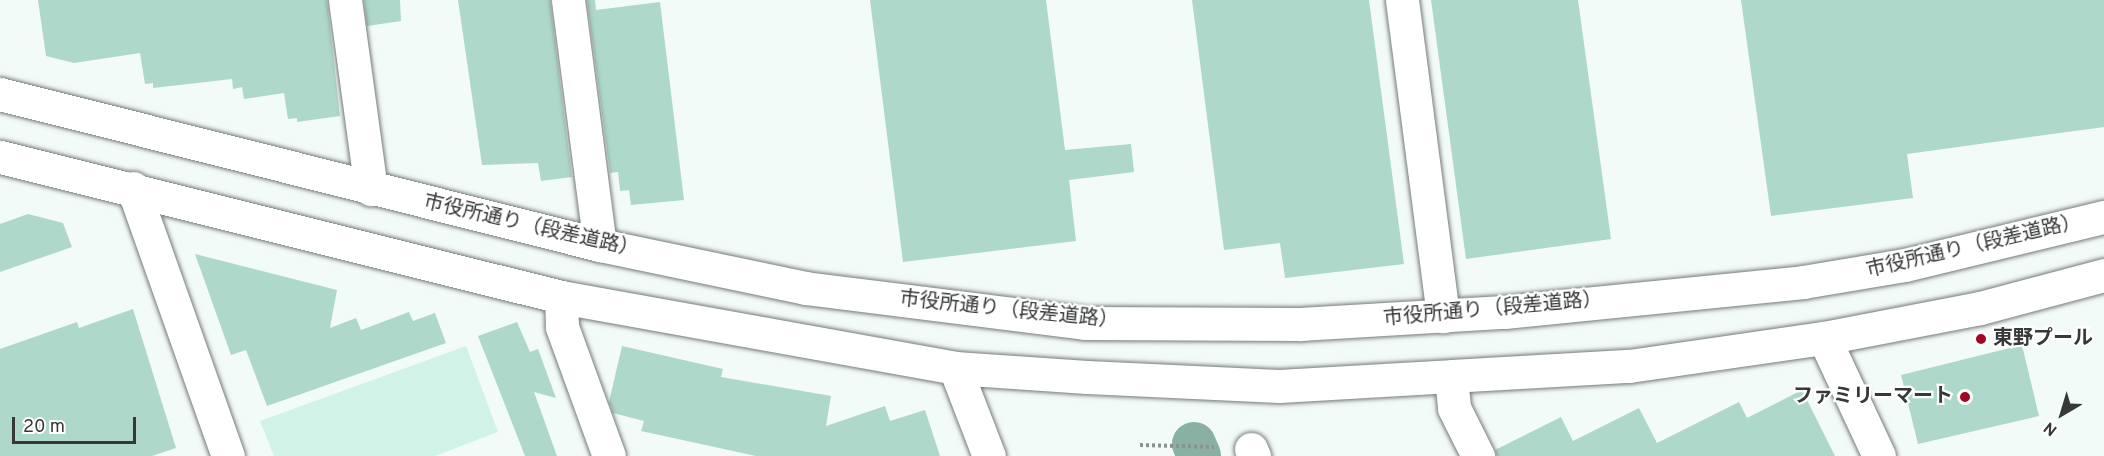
<!DOCTYPE html>
<meta charset="utf-8">
<style>
body{margin:0}
#map{position:relative;width:2104px;height:456px;overflow:hidden;background:#f3fbf8;font-family:Overpass,"Noto Sans JP",sans-serif}
div>[style]{position:absolute}
.green>*{inset:0;background:#d1f2e6}
.canal>*{height:44px;margin:-22px;padding:0 22px;transform-origin:22px;border-radius:22px;background:#89b1a3}
.building>*{inset:0;background:#aed8c9}
.path>*{height:4px;margin-top:-2px;transform-origin:0;background:repeating-linear-gradient(90deg,#8d9290 0 3px,transparent 0 6px)}
.roads{filter:drop-shadow(0 0 2px #757b79) drop-shadow(0 0 2px #757b79)}
.minor>*{height:33px;margin:-16.5px;padding:0 16.5px;transform-origin:16.5px;border-radius:16.5px;background:#fff}
.dots>*{width:16px;height:16px;translate:-50% -50%;box-sizing:border-box;border:3px solid #fff;border-radius:50%}
span{translate:-50% -50%;white-space:nowrap;text-align:center;line-height:1.15;-webkit-text-stroke:4.5px #fff;paint-order:stroke}
.street-label{font-size:20px;color:#363938}
.poi-label{font-size:20px;color:#363938;font-weight:700}
.left{translate:0 -50%;text-align:left}
.right{translate:-100% -50%;text-align:right}
.north{position:absolute;left:2032px;top:384px;width:60px;height:60px;-webkit-text-stroke:4px #fff;paint-order:stroke;rotate:218deg;font-size:16px;font-weight:700;line-height:24px;text-align:center;color:#363938}
.north::after{content:'';display:block;margin:auto;width:21px;height:27px;background:#363938;clip-path:polygon(50% 0,100% 100%,50% 72%,0 100%)}
.scale{position:absolute;left:12px;top:417px;width:124px;height:27px;box-sizing:border-box;border:3px solid #363938;border-top:0;padding-left:8px;font-size:18px;line-height:21px;white-space:nowrap;color:#363938;-webkit-text-stroke:4px #fff;paint-order:stroke}
</style>
<div id="map">
<div class="green">
<i style="clip-path:polygon(466px 346px,498px 432px,435px 456px,274px 456px,260px 421px)"></i>
</div>
<div class="canal">
<i style="left:1194px;top:444px;width:13px;rotate:67deg"></i>
</div>
<div class="building">
<i style="clip-path:polygon(38px 0,327px 0,340px 116px,297px 122px,297px 118px,288px 119px,284px 93px,244px 99px,242px 87px,233px 89px,232px 79px,153px 88px,153px 83px,145px 84px,140px 53px,74px 63px,46px 56px)"></i>
<i style="clip-path:polygon(364px 0,400px 0,401px 21px,367px 26px)"></i>
<i style="clip-path:polygon(458px 0,550px 0,572px 177px,541px 181px,538px 163px,482px 165px)"></i>
<i style="clip-path:polygon(587px 0,595px 0,596px 10px,660px 2px,684px 200px,631px 205px,629px 190px,620px 191px,618px 172px,610px 173px)"></i>
<i style="clip-path:polygon(870px 0,1046px 0,1065px 150px,1131px 144px,1134px 172px,1069px 180px,1076px 241px,903px 262px)"></i>
<i style="clip-path:polygon(1192px 0,1369px 0,1404px 264px,1285px 278px,1280px 243px,1224px 250px)"></i>
<i style="clip-path:polygon(1431px 0,1578px 0,1611px 239px,1466px 259px)"></i>
<i style="clip-path:polygon(1741px 0,2104px 0,2104px 127px,1907px 154px,1913px 198px,1771px 216px)"></i>
<i style="clip-path:polygon(28px 214px,63px 223px,72px 247px,0 272px,0 224px)"></i>
<i style="clip-path:polygon(195px 254px,337px 290px,330px 328px,356px 318px,361px 330px,409px 312px,413px 321px,435px 313px,446px 343px,267px 406px,246px 350px,231px 355px)"></i>
<i style="clip-path:polygon(133px 309px,176px 448px,152px 456px,0 456px,0 349px,77px 322px,79px 328px)"></i>
<i style="clip-path:polygon(517px 322px,530px 352px,538px 349px,556px 398px,534px 392px,557px 456px,525px 456px,478px 336px)"></i>
<i style="clip-path:polygon(2022px 345px,2039px 416px,1918px 444px,1901px 375px)"></i>
<i style="clip-path:polygon(622px 346px,723px 369px,721px 377px,831px 396px,826px 426px,885px 406px,890px 421px,925px 410px,940px 456px,756px 456px,641px 431px,644px 421px,613px 413px,609px 402px)"></i>
<i style="clip-path:polygon(1802px 390px,1835px 456px,1497px 456px,1495px 450px,1561px 417px,1573px 441px,1639px 408px,1657px 443px,1739px 402px,1747px 418px)"></i>
</div>
<div class="path">
<i style="left:1140px;top:445px;width:74px;rotate:1.5deg"></i>
</div>
<div class="roads">
<div class="minor">
<i style="left:345px;top:0;width:191px;rotate:82.2deg"></i>
<i style="left:568px;top:0;width:247px;rotate:82.6deg"></i>
<i style="left:1402px;top:0;width:319px;rotate:82.6deg"></i>
<i style="left:0;top:94px;width:619px;rotate:14.13deg"></i>
<i style="left:600px;top:245px;width:209px;rotate:11.8deg"></i>
<i style="left:805px;top:288px;width:282px;rotate:7.1deg"></i>
<i style="left:1085px;top:323px;width:215px;rotate:0.3deg"></i>
<i style="left:1300px;top:324px;width:204px;rotate:-3.4deg"></i>
<i style="left:1504px;top:312px;width:301px;rotate:-5.7deg"></i>
<i style="left:1803px;top:282px;width:103px;rotate:-9.5deg"></i>
<i style="left:1905px;top:265px;width:205px;rotate:-13.6deg"></i>
<i style="left:0;top:157px;width:578px;rotate:14.01deg"></i>
<i style="left:561px;top:297px;width:400px;rotate:10.2deg"></i>
<i style="left:955px;top:368px;width:132px;rotate:3.9deg"></i>
<i style="left:1087px;top:377px;width:192px;rotate:2.7deg"></i>
<i style="left:1279px;top:386px;width:351px;rotate:-3.3deg"></i>
<i style="left:1629px;top:366px;width:197px;rotate:-8.2deg"></i>
<i style="left:1824px;top:338px;width:159px;rotate:-10.9deg"></i>
<i style="left:1980px;top:308px;width:128px;rotate:-14.9deg"></i>
<i style="left:133px;top:188px;width:284px;rotate:70.5deg"></i>
<i style="left:561px;top:297px;width:30px;rotate:88deg"></i>
<i style="left:562px;top:327px;width:137px;rotate:70deg"></i>
<i style="left:1824px;top:338px;width:130px;rotate:65deg"></i>
<i style="left:955px;top:368px;width:94px;rotate:68.9deg"></i>
<i style="left:1451px;top:378px;width:30px;rotate:84deg"></i>
<i style="left:1454px;top:408px;width:54px;rotate:63.4deg"></i>
<i style="left:1251px;top:449px;width:8px;rotate:67deg"></i>
</div>
</div>
<div class="dots">
<i style="left:1981px;top:339px;background:#a30524"></i>
<i style="left:1965px;top:397px;background:#a30524"></i>
</div>
<div class="street-label">
<span style="left:531px;top:227px;rotate:13deg">市役所通り（段差道路）</span>
<span style="left:1974px;top:247px;rotate:-13deg">市役所通り（段差道路）</span>
<span style="left:1493px;top:310px;rotate:-5deg">市役所通り（段差道路）</span>
<span style="left:1009px;top:311px;rotate:6deg">市役所通り（段差道路）</span>
</div>
<div class="poi-label">
<span class="left" style="left:1993px;top:339px">東野プール</span>
<span class="right" style="left:1953px;top:397px">ファミリーマート</span>
</div>
<div class="north">N</div>
<div class="scale">20 m</div>
</div>
